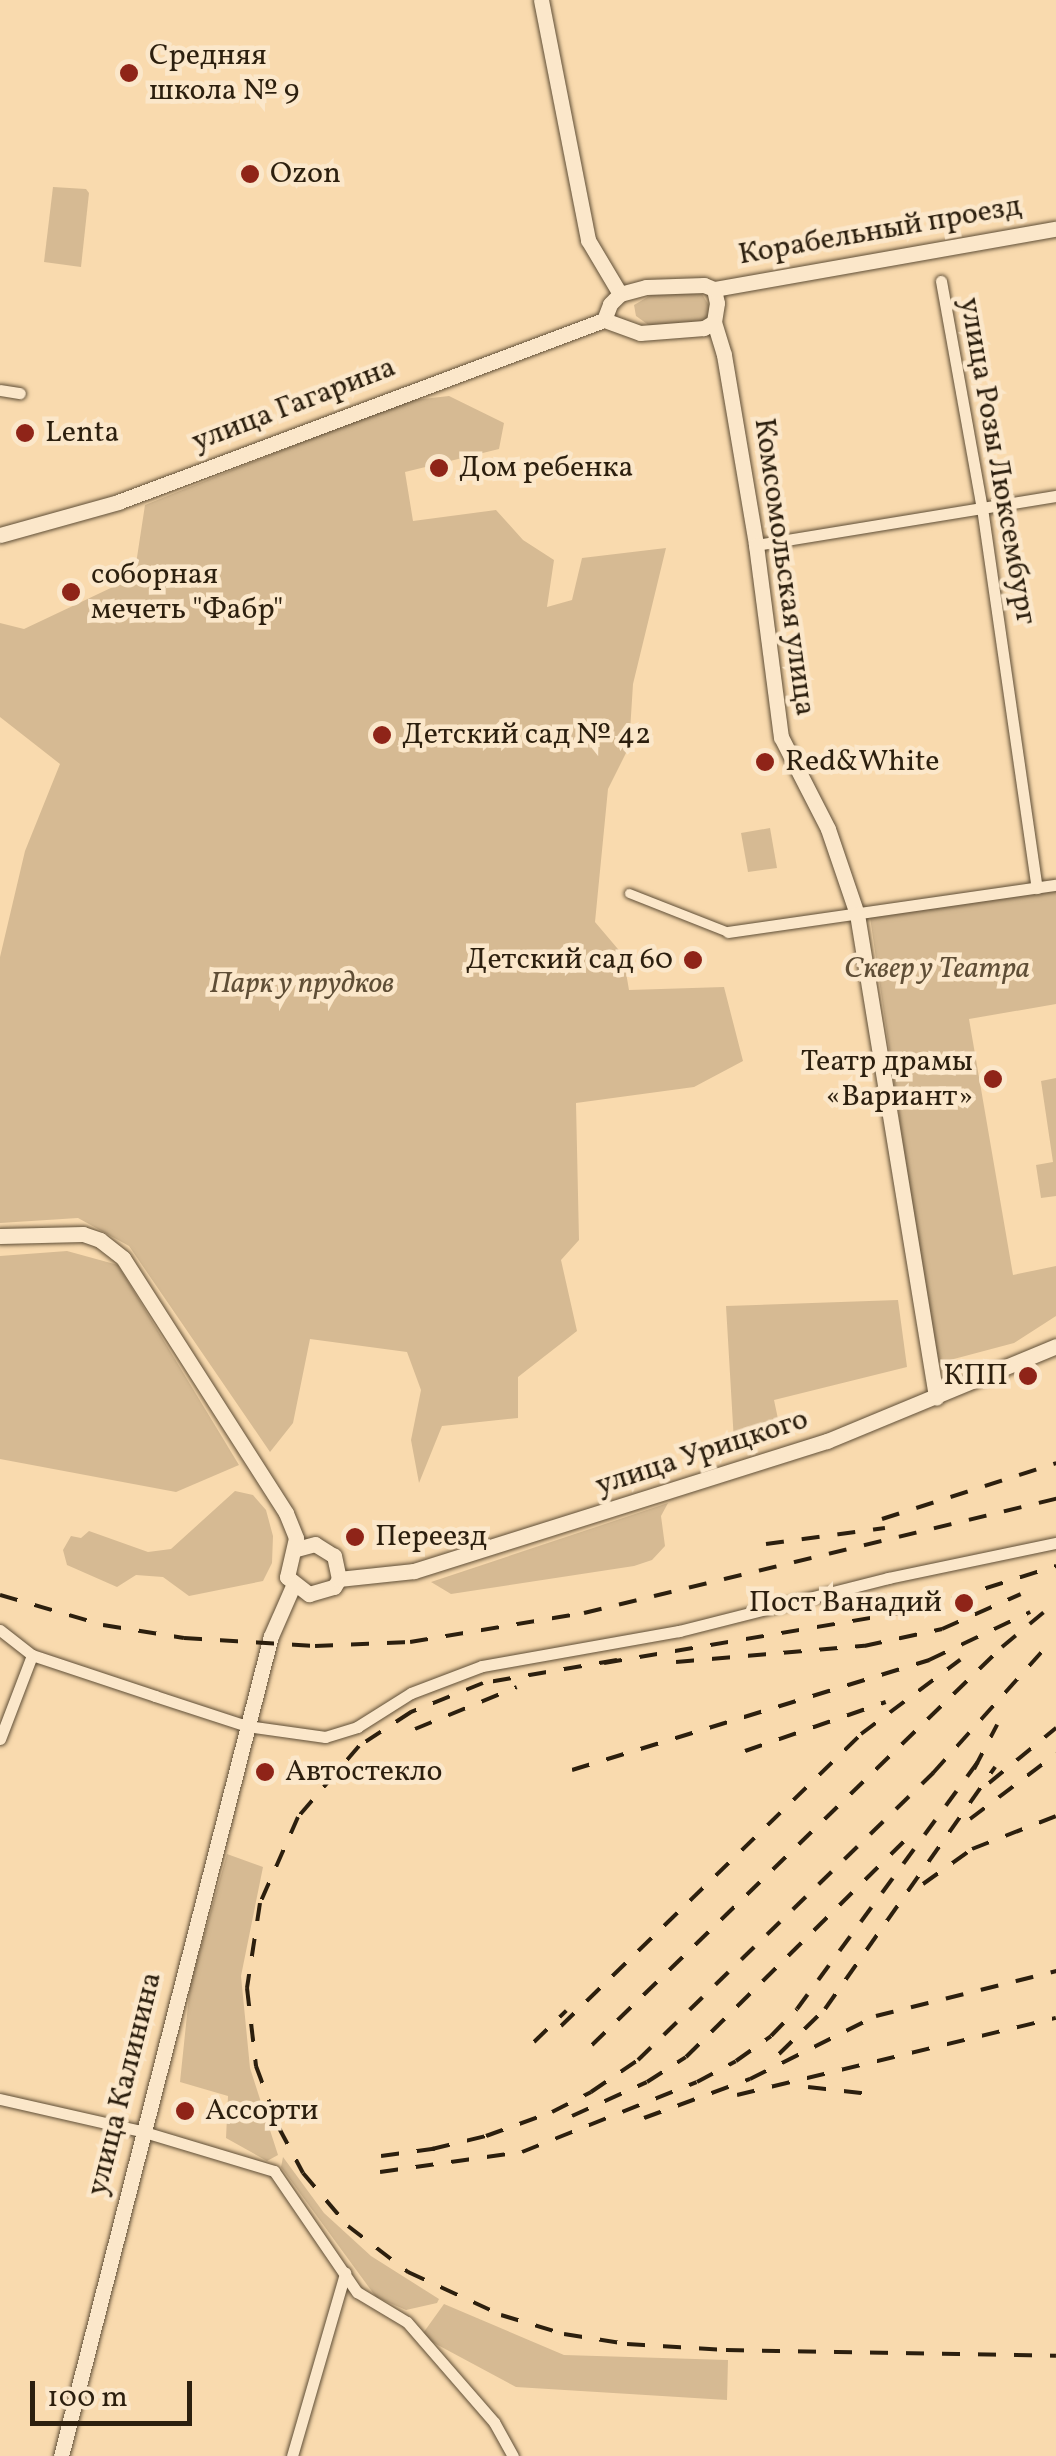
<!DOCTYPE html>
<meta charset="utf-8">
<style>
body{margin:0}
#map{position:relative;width:1056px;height:2456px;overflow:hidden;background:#f9daae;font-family:Vollkorn,serif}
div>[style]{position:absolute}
.green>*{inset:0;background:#d6ba93}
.roads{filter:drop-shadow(0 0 2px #5f4e36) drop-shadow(0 0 2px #5f4e36)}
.pedestrian>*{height:9px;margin:-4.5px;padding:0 4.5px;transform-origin:4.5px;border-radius:4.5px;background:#fbe7ca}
.minor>*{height:11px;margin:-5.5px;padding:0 5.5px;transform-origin:5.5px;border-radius:5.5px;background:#fbe7ca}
.tertiary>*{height:15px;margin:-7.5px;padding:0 7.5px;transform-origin:7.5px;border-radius:7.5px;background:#fbe7ca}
.rail>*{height:4px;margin-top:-2px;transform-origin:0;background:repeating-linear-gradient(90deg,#2c1f0e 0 18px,transparent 0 36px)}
.dots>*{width:28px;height:28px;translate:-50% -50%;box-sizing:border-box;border:5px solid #fbe7ca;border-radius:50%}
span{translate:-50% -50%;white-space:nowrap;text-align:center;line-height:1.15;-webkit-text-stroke:9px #fbe7ca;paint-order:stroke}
.poi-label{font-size:30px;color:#2c1f0e}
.left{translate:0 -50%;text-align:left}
.right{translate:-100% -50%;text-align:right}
.street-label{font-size:30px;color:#2c1f0e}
.park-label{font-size:30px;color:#5f4e36;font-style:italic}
.scale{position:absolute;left:30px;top:2381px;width:162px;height:45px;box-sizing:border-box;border:5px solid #2c1f0e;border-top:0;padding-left:12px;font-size:30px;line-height:35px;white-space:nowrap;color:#2c1f0e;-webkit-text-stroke:8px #fbe7ca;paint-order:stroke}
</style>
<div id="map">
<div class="green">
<i style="clip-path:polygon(53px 187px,86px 189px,89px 193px,81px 267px,44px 262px)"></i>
<i style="clip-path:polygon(658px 291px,702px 294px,712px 311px,707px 322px,650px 326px,636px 316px,634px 305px)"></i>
<i style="clip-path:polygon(449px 396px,504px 423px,499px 449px,405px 472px,413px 521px,496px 510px,523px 540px,554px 560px,547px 607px,572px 600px,582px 558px,666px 548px,633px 684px,629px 747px,608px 789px,595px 922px,623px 955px,629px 990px,724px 987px,743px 1061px,694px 1087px,576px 1103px,579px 1240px,561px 1260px,577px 1331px,518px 1377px,518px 1418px,442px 1426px,419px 1483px,411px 1440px,421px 1390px,407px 1352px,310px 1339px,293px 1423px,270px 1452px,129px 1246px,78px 1218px,0 1223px,0 957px,25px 851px,60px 764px,0 717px,0 623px,24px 629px,134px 577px,145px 505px,405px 401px)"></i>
<i style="clip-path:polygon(770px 828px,777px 868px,748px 872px,741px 833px)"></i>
<i style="clip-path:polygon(1056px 891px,1056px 1004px,969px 1019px,1013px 1275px,1056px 1266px,1056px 1316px,1014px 1343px,935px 1364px,870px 917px)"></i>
<i style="clip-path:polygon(1056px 1078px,1056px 1196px,1041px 1198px,1036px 1165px,1053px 1162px,1041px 1081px)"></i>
<i style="clip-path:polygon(67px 1251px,118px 1265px,239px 1465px,176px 1492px,0 1459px,0 1256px)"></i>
<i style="clip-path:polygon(898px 1300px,907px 1367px,774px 1400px,781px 1433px,734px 1442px,726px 1306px)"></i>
<i style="clip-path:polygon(235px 1491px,253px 1495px,266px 1510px,273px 1536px,272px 1563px,263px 1581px,189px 1596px,163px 1577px,136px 1575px,117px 1587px,67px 1565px,63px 1550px,71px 1536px,81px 1538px,89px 1531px,148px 1552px,171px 1549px)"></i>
<i style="clip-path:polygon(668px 1503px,661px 1516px,665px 1546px,652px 1560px,634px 1566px,451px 1594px,431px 1582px)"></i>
<i style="clip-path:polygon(227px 1854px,263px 1867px,241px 1976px,250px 2068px,278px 2155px,267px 2161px,226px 2138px,228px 2096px,180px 2082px,190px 1986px)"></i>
<i style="clip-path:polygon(283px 2157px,324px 2213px,371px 2256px,439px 2299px,437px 2303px,406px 2310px,376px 2297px,281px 2167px)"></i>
<i style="clip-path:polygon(444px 2304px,564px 2355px,728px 2360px,727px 2400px,516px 2387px,421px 2336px)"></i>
</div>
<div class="roads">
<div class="pedestrian">
<i style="left:629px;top:893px;width:106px;rotate:21.5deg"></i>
</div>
<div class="minor">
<i style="left:941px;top:281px;width:231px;rotate:79.8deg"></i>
<i style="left:982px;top:508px;width:384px;rotate:81.8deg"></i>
<i style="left:0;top:390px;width:20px;rotate:9deg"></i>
<i style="left:756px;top:545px;width:304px;rotate:-9.3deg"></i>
<i style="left:728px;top:932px;width:331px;rotate:-8.2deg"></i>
<i style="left:0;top:1630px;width:41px;rotate:38deg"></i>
<i style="left:32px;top:1655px;width:130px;rotate:18.4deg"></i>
<i style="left:155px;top:1696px;width:97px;rotate:18.1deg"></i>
<i style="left:247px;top:1726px;width:79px;rotate:8deg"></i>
<i style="left:325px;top:1737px;width:34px;rotate:-17deg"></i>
<i style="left:357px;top:1727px;width:64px;rotate:-32.2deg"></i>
<i style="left:411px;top:1693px;width:76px;rotate:-20.8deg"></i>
<i style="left:482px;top:1666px;width:200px;rotate:-10.1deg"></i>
<i style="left:679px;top:1631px;width:216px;rotate:-14.2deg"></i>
<i style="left:888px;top:1578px;width:172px;rotate:-11.8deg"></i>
<i style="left:0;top:1739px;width:90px;rotate:-69.1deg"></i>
<i style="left:0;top:2099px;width:145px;rotate:12.8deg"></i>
<i style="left:141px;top:2131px;width:139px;rotate:16.7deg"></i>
<i style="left:274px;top:2171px;width:147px;rotate:55.6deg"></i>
<i style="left:357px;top:2292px;width:58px;rotate:31deg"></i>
<i style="left:407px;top:2322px;width:133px;rotate:49deg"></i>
<i style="left:494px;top:2422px;width:39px;rotate:61deg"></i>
<i style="left:292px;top:2456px;width:191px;rotate:-73.8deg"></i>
</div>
<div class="tertiary">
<i style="left:541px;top:0;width:245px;rotate:78.9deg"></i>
<i style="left:588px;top:240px;width:63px;rotate:59.3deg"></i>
<i style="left:704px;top:285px;width:11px;rotate:22deg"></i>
<i style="left:714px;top:289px;width:14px;rotate:78deg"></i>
<i style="left:717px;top:303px;width:19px;rotate:99deg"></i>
<i style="left:714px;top:322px;width:12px;rotate:149deg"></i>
<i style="left:704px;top:328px;width:64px;rotate:175.5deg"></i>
<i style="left:640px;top:333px;width:38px;rotate:-160deg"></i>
<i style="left:604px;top:320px;width:17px;rotate:-69deg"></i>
<i style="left:610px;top:304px;width:14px;rotate:-45deg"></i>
<i style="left:620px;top:294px;width:27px;rotate:-15deg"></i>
<i style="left:646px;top:287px;width:58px;rotate:-2deg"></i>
<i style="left:714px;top:289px;width:347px;rotate:-10deg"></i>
<i style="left:714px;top:322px;width:34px;rotate:73deg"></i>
<i style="left:724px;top:355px;width:193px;rotate:80.4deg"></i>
<i style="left:756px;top:545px;width:194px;rotate:82.6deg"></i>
<i style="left:781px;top:737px;width:103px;rotate:62.9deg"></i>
<i style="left:828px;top:829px;width:90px;rotate:71.2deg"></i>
<i style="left:857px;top:914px;width:490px;rotate:80.7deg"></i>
<i style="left:0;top:535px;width:123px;rotate:-15.6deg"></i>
<i style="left:118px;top:502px;width:519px;rotate:-20.53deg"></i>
<i style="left:0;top:1236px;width:83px;rotate:-1.4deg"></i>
<i style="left:83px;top:1234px;width:18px;rotate:19deg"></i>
<i style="left:100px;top:1240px;width:29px;rotate:38deg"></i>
<i style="left:123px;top:1258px;width:303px;rotate:57.4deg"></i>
<i style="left:286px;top:1513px;width:27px;rotate:68deg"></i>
<i style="left:296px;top:1538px;width:40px;rotate:103deg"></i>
<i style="left:287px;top:1577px;width:28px;rotate:38deg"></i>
<i style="left:309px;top:1594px;width:26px;rotate:-16deg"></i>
<i style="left:334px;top:1587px;width:9px;rotate:-58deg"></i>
<i style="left:339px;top:1579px;width:24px;rotate:-102deg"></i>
<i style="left:334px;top:1556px;width:22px;rotate:-148deg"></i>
<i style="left:315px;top:1544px;width:20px;rotate:165deg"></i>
<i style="left:339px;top:1579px;width:75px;rotate:-6.1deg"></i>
<i style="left:414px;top:1571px;width:433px;rotate:-17.5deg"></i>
<i style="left:827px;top:1441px;width:248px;rotate:-22.5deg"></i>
<i style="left:61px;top:2456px;width:846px;rotate:-75.64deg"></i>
<i style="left:271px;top:1636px;width:55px;rotate:-66.3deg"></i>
</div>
</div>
<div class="rail">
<i style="left:882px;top:1519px;width:183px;rotate:-17.8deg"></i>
<i style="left:766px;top:1544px;width:120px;rotate:-7.7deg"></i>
<i style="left:0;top:1595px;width:107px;rotate:16.2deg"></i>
<i style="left:103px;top:1625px;width:82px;rotate:9.1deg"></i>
<i style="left:184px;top:1638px;width:131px;rotate:3.5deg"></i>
<i style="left:315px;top:1646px;width:95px;rotate:-2.4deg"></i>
<i style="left:410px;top:1642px;width:176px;rotate:-9.5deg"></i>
<i style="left:584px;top:1613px;width:486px;rotate:-13.6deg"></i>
<i style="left:617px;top:1660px;width:136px;rotate:170.3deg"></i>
<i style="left:483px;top:1683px;width:78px;rotate:158.1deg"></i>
<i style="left:411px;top:1712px;width:62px;rotate:146.8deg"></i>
<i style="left:359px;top:1746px;width:94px;rotate:130.7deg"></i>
<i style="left:298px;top:1817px;width:94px;rotate:113.8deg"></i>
<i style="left:260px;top:1903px;width:86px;rotate:98.7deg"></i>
<i style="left:247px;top:1988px;width:79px;rotate:83.4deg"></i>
<i style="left:256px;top:2066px;width:66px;rotate:69.6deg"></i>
<i style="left:279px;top:2128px;width:51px;rotate:61.9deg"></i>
<i style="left:303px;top:2173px;width:70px;rotate:49.7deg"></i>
<i style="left:348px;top:2226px;width:76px;rotate:37.5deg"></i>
<i style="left:408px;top:2272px;width:102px;rotate:24.8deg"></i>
<i style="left:501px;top:2315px;width:66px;rotate:16.8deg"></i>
<i style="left:564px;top:2334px;width:64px;rotate:9deg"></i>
<i style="left:627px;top:2344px;width:99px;rotate:3.5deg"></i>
<i style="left:726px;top:2350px;width:330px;rotate:1deg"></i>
<i style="left:676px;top:1662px;width:189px;rotate:-4.9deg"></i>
<i style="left:864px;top:1646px;width:80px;rotate:-12.3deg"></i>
<i style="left:942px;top:1629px;width:86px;rotate:-23.9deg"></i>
<i style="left:604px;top:1663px;width:317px;rotate:-9.6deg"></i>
<i style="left:917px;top:1610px;width:146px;rotate:-17.6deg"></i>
<i style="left:415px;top:1729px;width:110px;rotate:-22.4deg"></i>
<i style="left:745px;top:1751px;width:149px;rotate:-19.2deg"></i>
<i style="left:974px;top:1769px;width:50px;rotate:-62.4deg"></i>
<i style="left:572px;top:1770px;width:374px;rotate:-17.1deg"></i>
<i style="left:929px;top:1660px;width:112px;rotate:-25.4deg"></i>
<i style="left:989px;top:1783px;width:87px;rotate:-39.4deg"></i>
<i style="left:970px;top:1819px;width:108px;rotate:-37.1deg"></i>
<i style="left:923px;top:1884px;width:60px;rotate:-35.5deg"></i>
<i style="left:972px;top:1849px;width:90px;rotate:-21.4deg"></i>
<i style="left:561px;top:2026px;width:419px;rotate:-44.2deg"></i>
<i style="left:861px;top:1734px;width:124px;rotate:-36.8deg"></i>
<i style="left:534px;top:2042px;width:45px;rotate:-44.1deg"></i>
<i style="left:592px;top:2045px;width:571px;rotate:-44.15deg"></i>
<i style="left:1002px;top:1647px;width:70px;rotate:-39.8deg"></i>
<i style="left:779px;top:2054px;width:64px;rotate:-44.4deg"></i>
<i style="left:825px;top:2009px;width:296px;rotate:-54.9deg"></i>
<i style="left:808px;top:2087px;width:62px;rotate:6.4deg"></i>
<i style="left:737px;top:2095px;width:328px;rotate:-13.6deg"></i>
<i style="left:572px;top:2116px;width:82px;rotate:-24.4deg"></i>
<i style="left:647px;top:2082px;width:46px;rotate:-32.7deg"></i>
<i style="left:686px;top:2057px;width:321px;rotate:-44.7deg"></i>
<i style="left:644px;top:2118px;width:113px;rotate:-20.2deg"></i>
<i style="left:750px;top:2079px;width:141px;rotate:-26.6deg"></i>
<i style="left:876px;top:2016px;width:186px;rotate:-14deg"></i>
<i style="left:432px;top:2149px;width:56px;rotate:-13.5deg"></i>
<i style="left:486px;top:2136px;width:70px;rotate:-20deg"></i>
<i style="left:552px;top:2112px;width:44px;rotate:-27.1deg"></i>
<i style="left:591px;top:2092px;width:57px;rotate:-34.2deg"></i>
<i style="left:638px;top:2060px;width:412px;rotate:-44.2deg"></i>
<i style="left:933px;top:1773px;width:171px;rotate:-48.1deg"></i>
<i style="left:381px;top:2156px;width:66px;rotate:-7.9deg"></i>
<i style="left:380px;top:2172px;width:143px;rotate:-8deg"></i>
<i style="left:522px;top:2152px;width:188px;rotate:-21.8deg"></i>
<i style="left:697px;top:2082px;width:44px;rotate:-28.3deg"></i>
<i style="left:736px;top:2061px;width:43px;rotate:-35.5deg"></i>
<i style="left:771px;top:2036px;width:37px;rotate:-46deg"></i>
<i style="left:797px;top:2009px;width:308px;rotate:-53.8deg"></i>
</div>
<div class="dots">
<i style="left:129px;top:73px;background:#8f2418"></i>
<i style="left:250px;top:174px;background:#8f2418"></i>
<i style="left:25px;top:433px;background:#8f2418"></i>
<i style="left:439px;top:468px;background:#8f2418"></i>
<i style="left:71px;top:592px;background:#8f2418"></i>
<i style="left:382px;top:735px;background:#8f2418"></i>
<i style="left:765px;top:762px;background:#8f2418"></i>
<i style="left:693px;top:960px;background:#8f2418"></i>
<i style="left:993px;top:1079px;background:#8f2418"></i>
<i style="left:1028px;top:1376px;background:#8f2418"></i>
<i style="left:355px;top:1537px;background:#8f2418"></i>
<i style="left:964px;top:1603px;background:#8f2418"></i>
<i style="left:265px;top:1772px;background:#8f2418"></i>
<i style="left:185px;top:2111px;background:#8f2418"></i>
</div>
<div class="poi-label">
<span class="left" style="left:149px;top:73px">Средняя<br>школа № 9</span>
<span class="left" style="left:270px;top:174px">Ozon</span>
<span class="left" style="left:45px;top:433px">Lenta</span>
<span class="left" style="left:459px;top:468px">Дом ребенка</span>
<span class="left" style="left:91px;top:592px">соборная<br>мечеть "Фабр"</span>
<span class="left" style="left:402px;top:735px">Детский сад № 42</span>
<span class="left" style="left:785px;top:762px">Red&amp;White</span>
<span class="right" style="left:673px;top:960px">Детский сад 60</span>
<span class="right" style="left:973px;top:1079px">Театр драмы<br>«Вариант»</span>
<span class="right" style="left:1008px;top:1376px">КПП</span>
<span class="left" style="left:375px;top:1537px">Переезд</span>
<span class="right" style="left:942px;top:1603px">Пост Ванадий</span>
<span class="left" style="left:285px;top:1772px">Автостекло</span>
<span class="left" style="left:205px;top:2111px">Ассорти</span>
</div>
<div class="street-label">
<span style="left:880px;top:231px;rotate:-10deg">Корабельный проезд</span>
<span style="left:294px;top:405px;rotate:-21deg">улица Гагарина</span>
<span style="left:997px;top:461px;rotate:80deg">улица Розы Люксембург</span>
<span style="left:784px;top:567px;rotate:82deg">Комсомольская улица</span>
<span style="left:702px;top:1453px;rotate:-18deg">улица Урицкого</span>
<span style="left:125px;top:2084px;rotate:-76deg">улица Калинина</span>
</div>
<div class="park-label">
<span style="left:937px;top:969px">Сквер у Театра</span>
<span style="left:302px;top:984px">Парк у прудков</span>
</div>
<div class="scale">100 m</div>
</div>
